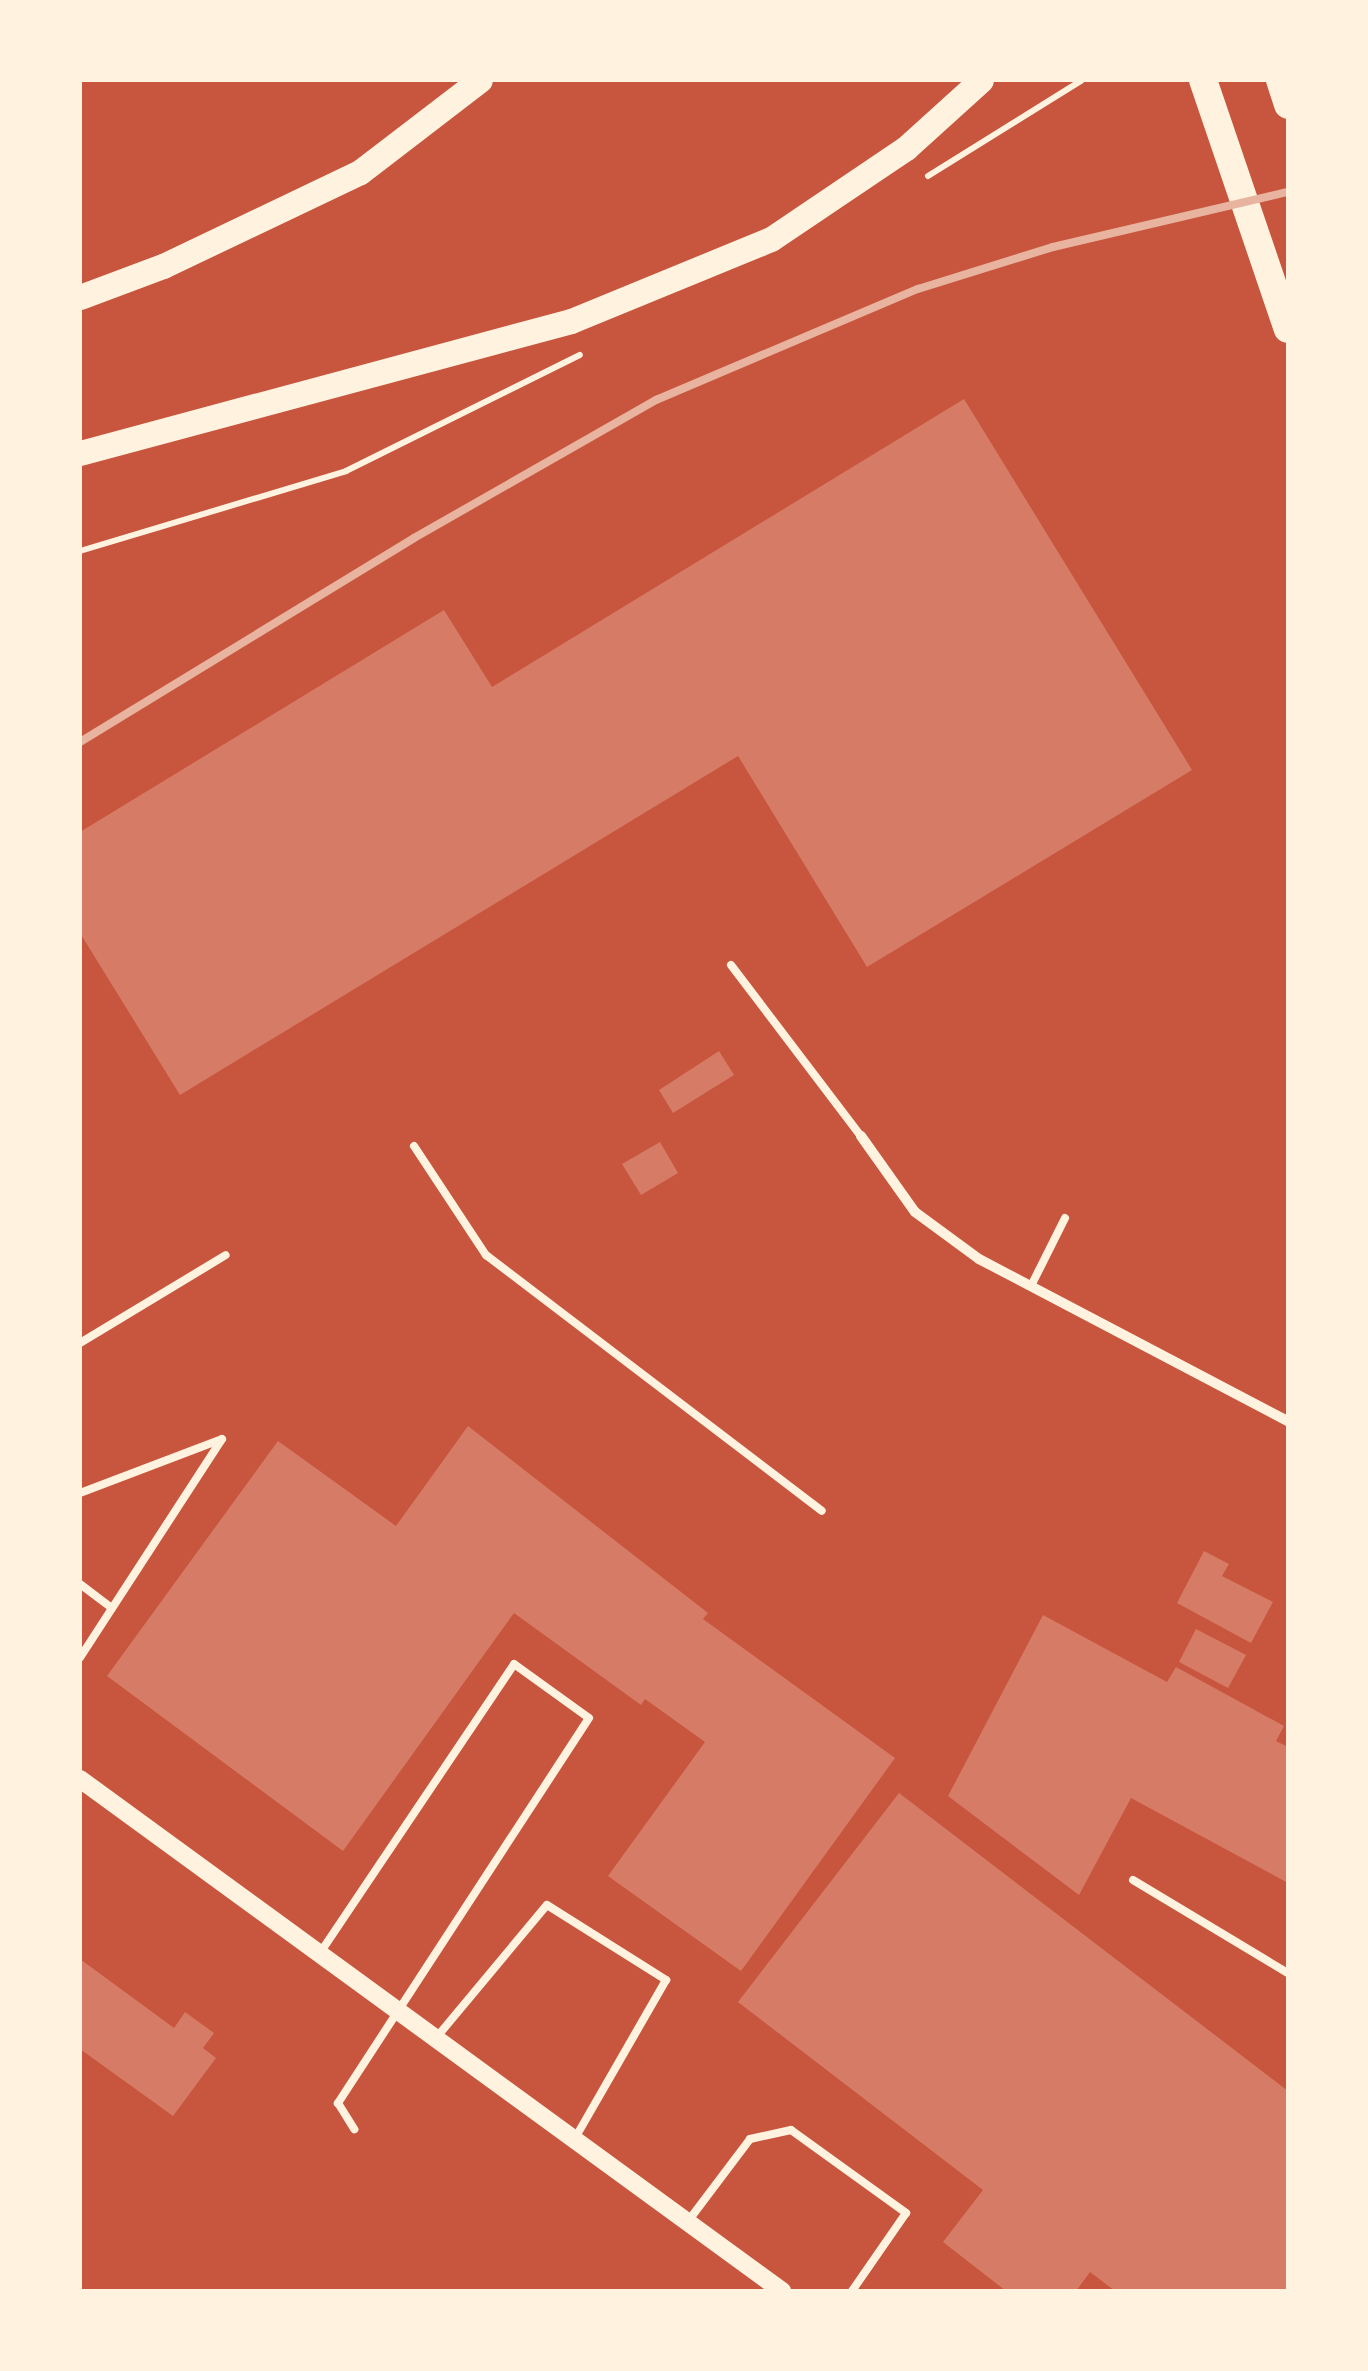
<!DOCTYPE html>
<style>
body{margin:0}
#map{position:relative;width:1368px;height:2371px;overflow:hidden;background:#c8553d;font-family:Ubuntu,sans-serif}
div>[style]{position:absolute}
.building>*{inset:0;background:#d67c66}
.path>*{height:6px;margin:-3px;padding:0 3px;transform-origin:3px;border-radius:3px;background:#fff3e0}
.service>*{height:8px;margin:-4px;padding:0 4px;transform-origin:4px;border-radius:4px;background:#fff3e0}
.minor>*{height:10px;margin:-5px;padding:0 5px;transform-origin:5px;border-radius:5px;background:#fff3e0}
.tertiary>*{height:18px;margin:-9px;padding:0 9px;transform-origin:9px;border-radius:9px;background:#fff3e0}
.primary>*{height:25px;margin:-12.5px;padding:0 12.5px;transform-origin:12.5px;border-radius:12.5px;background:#fff3e0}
.trunk>*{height:28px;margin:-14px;padding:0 14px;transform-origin:14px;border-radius:14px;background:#fff3e0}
.rail>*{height:8px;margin:-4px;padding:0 4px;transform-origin:4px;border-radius:4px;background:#e9b49f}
span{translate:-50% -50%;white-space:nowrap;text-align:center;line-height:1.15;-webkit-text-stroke:8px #fff3e0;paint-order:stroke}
.frame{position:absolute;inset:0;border:82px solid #fff3e0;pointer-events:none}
</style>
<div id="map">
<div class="building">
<i style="clip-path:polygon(964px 399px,1192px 770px,867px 967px,738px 756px,180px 1095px,80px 933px,80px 832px,444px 610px,492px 687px)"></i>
<i style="clip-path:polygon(719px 1051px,734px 1075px,673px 1113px,659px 1090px)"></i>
<i style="clip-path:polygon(660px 1142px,678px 1173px,641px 1195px,622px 1164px)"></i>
<i style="clip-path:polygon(468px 1426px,708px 1613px,703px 1619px,895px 1758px,741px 1971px,608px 1876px,705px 1742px,645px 1699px,641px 1705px,514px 1613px,343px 1851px,107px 1676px,278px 1441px,396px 1526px)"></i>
<i style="clip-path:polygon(1204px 1551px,1229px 1564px,1222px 1576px,1273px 1602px,1251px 1643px,1177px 1603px)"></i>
<i style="clip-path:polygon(1043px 1615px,1167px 1682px,1176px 1667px,1284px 1726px,1276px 1741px,1288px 1747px,1288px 1883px,1131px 1798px,1079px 1895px,948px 1796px)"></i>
<i style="clip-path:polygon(1196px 1629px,1246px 1655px,1228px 1688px,1179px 1662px)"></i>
<i style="clip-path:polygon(899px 1793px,1288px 2091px,1288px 2291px,1115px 2291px,1090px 2272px,1076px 2291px,1006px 2291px,943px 2242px,983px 2190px,738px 2002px)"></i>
<i style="clip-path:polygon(80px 1959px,174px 2028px,185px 2012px,214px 2033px,203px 2048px,216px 2058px,173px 2116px,80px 2049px)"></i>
</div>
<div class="path">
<i style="left:928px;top:176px;width:181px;rotate:-31.9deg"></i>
<i style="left:80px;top:551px;width:278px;rotate:-16.7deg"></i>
<i style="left:346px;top:471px;width:261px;rotate:-26.4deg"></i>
</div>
<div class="service">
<i style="left:731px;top:965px;width:215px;rotate:52.8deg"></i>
<i style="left:414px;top:1146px;width:131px;rotate:56.6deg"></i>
<i style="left:486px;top:1255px;width:422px;rotate:37.3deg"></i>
<i style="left:1031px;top:1286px;width:76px;rotate:-63.4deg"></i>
<i style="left:80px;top:1343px;width:170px;rotate:-31.1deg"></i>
<i style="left:80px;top:1493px;width:152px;rotate:-20.8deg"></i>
<i style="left:222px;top:1439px;width:261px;rotate:123deg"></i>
<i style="left:80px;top:1584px;width:40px;rotate:37deg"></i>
<i style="left:1133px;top:1880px;width:181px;rotate:31deg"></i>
<i style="left:320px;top:1953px;width:348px;rotate:-56.1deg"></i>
<i style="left:514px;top:1664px;width:92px;rotate:35.8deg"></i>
<i style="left:589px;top:1718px;width:460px;rotate:123.1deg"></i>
<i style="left:338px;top:2103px;width:31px;rotate:58deg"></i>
<i style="left:436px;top:2038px;width:173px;rotate:-50.2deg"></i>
<i style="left:547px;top:1905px;width:141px;rotate:32.2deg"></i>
<i style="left:666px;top:1980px;width:185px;rotate:119.9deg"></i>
<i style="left:689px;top:2220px;width:101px;rotate:-53deg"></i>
<i style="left:750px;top:2139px;width:42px;rotate:-12.4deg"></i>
<i style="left:791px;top:2130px;width:142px;rotate:35.8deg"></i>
<i style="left:906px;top:2213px;width:95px;rotate:124.7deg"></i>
</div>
<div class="minor">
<i style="left:861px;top:1136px;width:93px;rotate:54.6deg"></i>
<i style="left:915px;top:1212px;width:79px;rotate:36.3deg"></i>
<i style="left:979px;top:1259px;width:349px;rotate:27.7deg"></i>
</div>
<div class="tertiary">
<i style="left:80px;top:1779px;width:869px;rotate:36.1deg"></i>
</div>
<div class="primary">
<i style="left:80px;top:297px;width:89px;rotate:-20.5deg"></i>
<i style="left:163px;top:266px;width:218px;rotate:-25.5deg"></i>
<i style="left:360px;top:172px;width:151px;rotate:-37.5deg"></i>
<i style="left:80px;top:453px;width:508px;rotate:-15.05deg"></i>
<i style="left:571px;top:321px;width:216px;rotate:-22.3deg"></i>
<i style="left:771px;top:239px;width:163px;rotate:-34deg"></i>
<i style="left:906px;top:148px;width:101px;rotate:-42.2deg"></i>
</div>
<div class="trunk">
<i style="left:1203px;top:80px;width:263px;rotate:71.2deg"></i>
<i style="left:1280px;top:80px;width:26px;rotate:72deg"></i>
</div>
<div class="rail">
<i style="left:80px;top:742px;width:391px;rotate:-31.4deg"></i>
<i style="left:414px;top:538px;width:279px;rotate:-29.7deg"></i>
<i style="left:656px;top:400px;width:285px;rotate:-23deg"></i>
<i style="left:918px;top:289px;width:141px;rotate:-17.3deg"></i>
<i style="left:1053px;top:247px;width:241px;rotate:-13.2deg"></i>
</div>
<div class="frame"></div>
</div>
